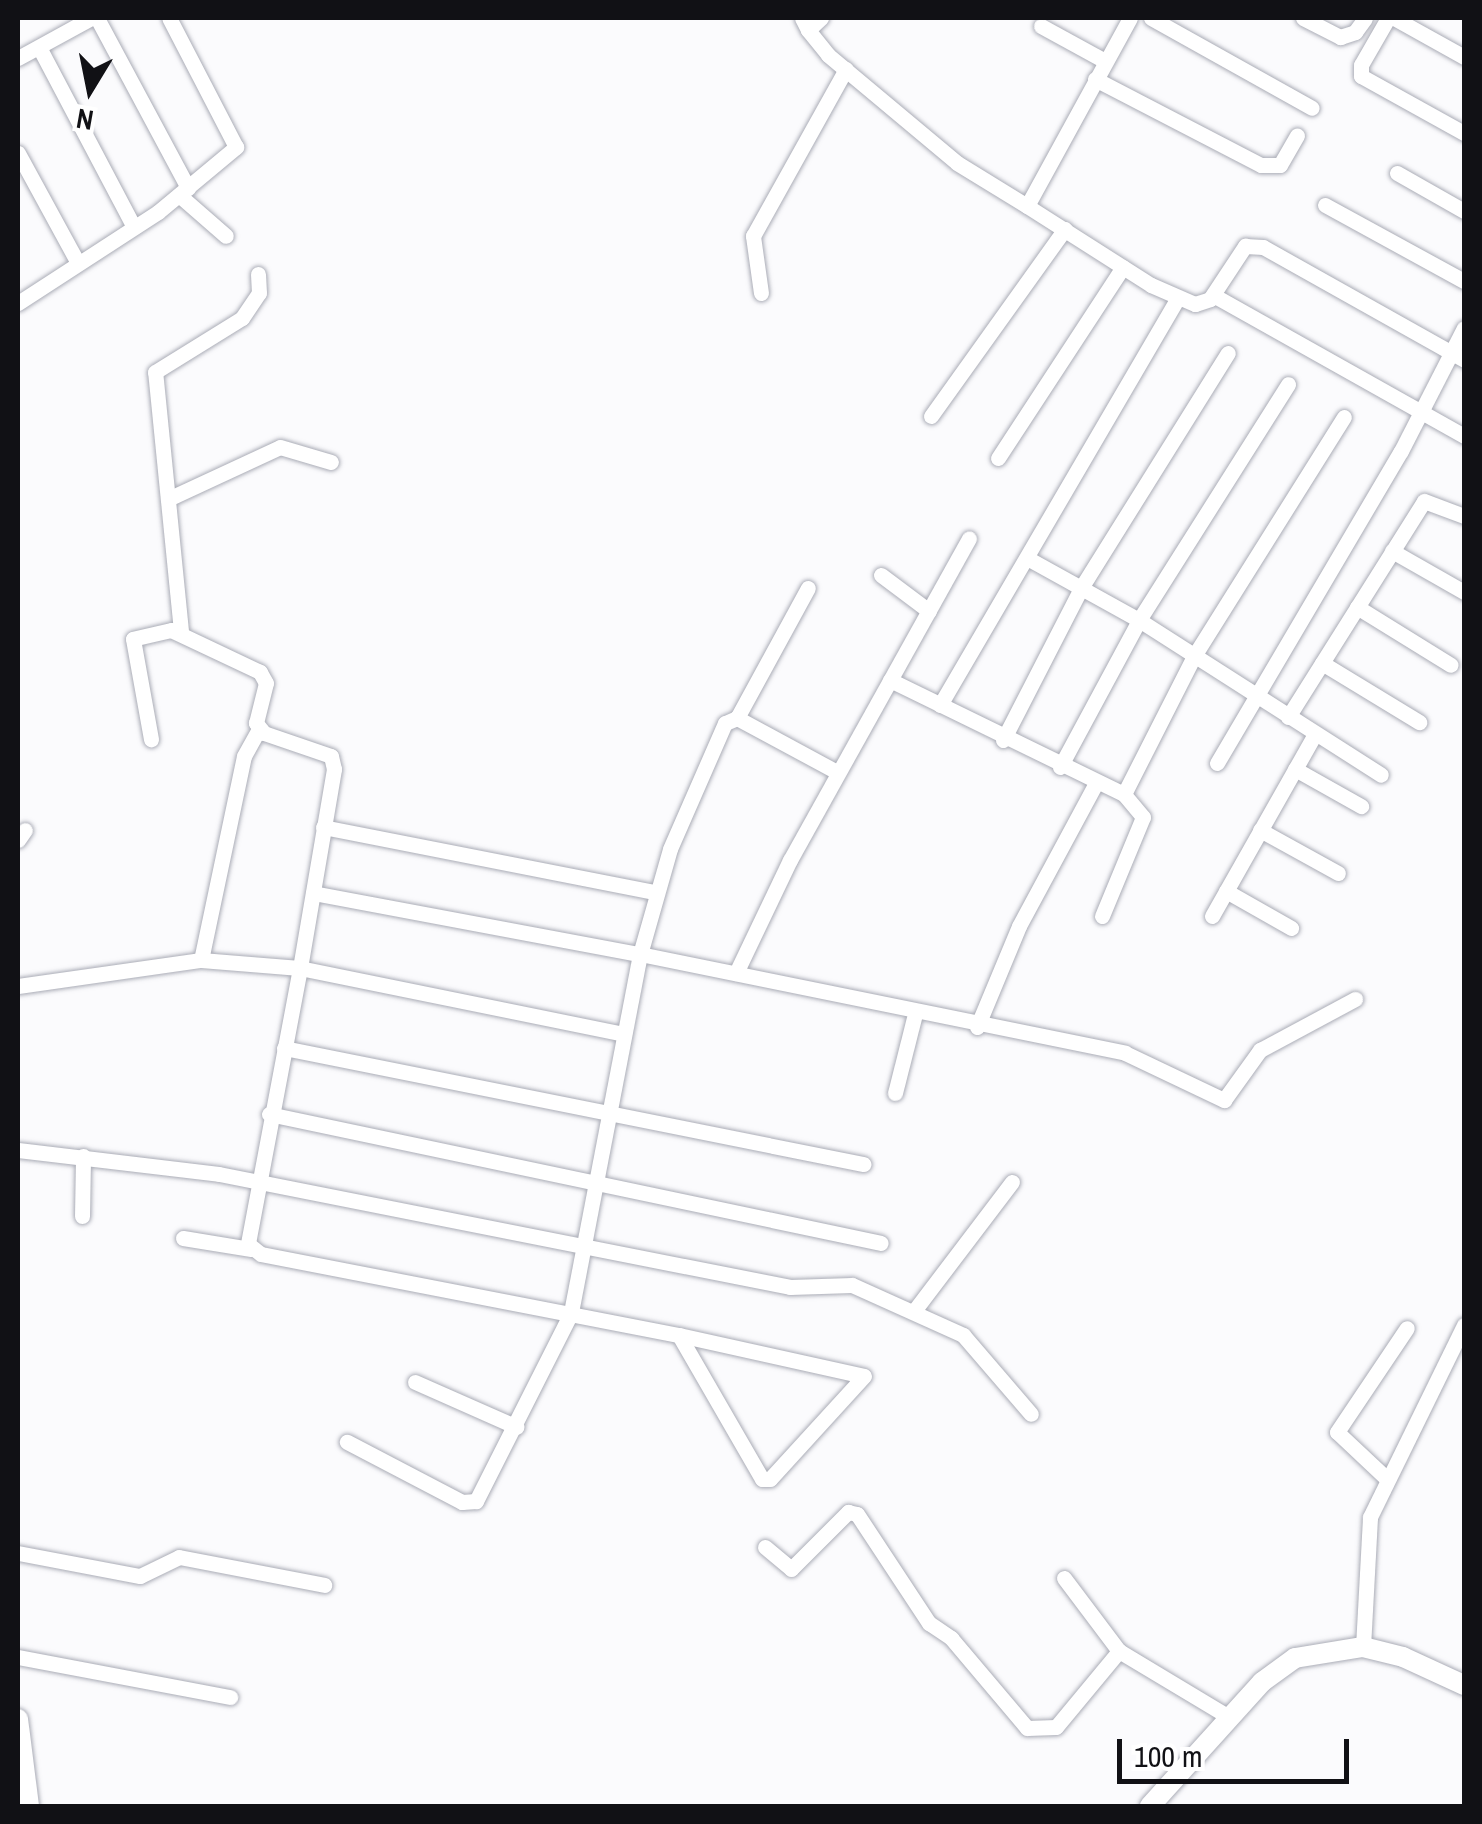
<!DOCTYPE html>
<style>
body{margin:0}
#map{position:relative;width:1482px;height:1824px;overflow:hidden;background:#fbfbfd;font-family:"Archivo Narrow",sans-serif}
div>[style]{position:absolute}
.roads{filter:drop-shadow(0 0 2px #aaacb6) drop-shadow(0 0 2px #aaacb6)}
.minor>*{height:15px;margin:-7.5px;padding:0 7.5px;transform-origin:7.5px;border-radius:7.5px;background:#fff}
.tertiary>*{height:20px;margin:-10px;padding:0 10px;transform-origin:10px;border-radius:10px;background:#fff}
span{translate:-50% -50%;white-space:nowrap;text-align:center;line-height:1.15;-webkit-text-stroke:9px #fff;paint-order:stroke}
.frame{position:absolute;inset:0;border:20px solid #111115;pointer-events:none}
.north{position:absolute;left:40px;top:40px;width:100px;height:100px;-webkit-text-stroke:8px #fff;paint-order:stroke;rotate:190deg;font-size:28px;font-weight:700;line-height:40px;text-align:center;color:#111115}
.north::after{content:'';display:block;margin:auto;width:35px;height:45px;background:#111115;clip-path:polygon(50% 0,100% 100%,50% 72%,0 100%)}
.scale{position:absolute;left:1117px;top:1739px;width:232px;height:45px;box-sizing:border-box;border:5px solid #111115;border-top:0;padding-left:12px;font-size:30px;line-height:35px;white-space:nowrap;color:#111115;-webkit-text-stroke:8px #fff;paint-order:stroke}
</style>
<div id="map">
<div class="roads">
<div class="minor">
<i style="left:97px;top:18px;width:193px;rotate:61.8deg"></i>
<i style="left:802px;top:18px;width:13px;rotate:63deg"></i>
<i style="left:808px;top:30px;width:18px;rotate:-43deg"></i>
<i style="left:1151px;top:18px;width:184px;rotate:29.2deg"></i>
<i style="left:1303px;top:18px;width:42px;rotate:27.2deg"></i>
<i style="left:1340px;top:37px;width:16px;rotate:-18deg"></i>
<i style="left:1355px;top:32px;width:17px;rotate:-54deg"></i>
<i style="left:1388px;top:18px;width:54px;rotate:119.9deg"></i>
<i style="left:1361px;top:65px;width:11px;rotate:90deg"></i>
<i style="left:1361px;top:76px;width:118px;rotate:29deg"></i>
<i style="left:1394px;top:18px;width:80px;rotate:29.1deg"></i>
<i style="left:1041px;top:26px;width:73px;rotate:28.7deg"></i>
<i style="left:808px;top:30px;width:32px;rotate:51deg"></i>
<i style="left:828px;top:55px;width:168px;rotate:39.9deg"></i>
<i style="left:957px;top:163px;width:82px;rotate:31.6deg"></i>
<i style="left:1027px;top:206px;width:214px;rotate:-61.3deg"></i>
<i style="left:40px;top:49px;width:201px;rotate:62.2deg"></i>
<i style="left:18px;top:58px;width:83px;rotate:-28.7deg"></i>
<i style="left:1095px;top:79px;width:187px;rotate:27.4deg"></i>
<i style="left:1261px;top:165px;width:19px"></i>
<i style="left:1280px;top:165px;width:34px;rotate:-60deg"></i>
<i style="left:18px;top:153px;width:125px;rotate:61.4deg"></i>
<i style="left:1397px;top:173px;width:77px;rotate:29.6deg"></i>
<i style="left:179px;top:195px;width:62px;rotate:41.1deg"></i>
<i style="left:1325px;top:205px;width:158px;rotate:28.7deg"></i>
<i style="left:1027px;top:206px;width:147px;rotate:32.5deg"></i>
<i style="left:1151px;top:285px;width:48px;rotate:23.4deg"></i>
<i style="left:1195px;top:304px;width:16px;rotate:-18deg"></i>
<i style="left:1210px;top:299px;width:64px;rotate:-56.6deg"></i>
<i style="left:1245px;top:246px;width:18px;rotate:3deg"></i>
<i style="left:1263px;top:247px;width:231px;rotate:29.3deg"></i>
<i style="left:761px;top:293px;width:58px;rotate:-98deg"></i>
<i style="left:753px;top:236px;width:191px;rotate:-60.9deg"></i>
<i style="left:1213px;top:295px;width:288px;rotate:29.3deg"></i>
<i style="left:18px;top:303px;width:167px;rotate:-33deg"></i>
<i style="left:158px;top:212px;width:102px;rotate:-39.8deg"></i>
<i style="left:236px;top:147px;width:145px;rotate:-117.4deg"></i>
<i style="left:931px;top:416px;width:230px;rotate:-54.4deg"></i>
<i style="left:998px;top:458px;width:228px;rotate:-56.8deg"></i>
<i style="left:168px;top:499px;width:123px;rotate:-24.9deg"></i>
<i style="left:280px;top:447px;width:53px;rotate:16.4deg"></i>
<i style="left:1392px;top:551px;width:83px;rotate:29.7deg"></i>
<i style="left:1027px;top:558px;width:128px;rotate:29deg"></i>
<i style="left:1139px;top:620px;width:287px;rotate:32.6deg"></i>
<i style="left:881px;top:575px;width:60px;rotate:36.9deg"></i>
<i style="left:1357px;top:607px;width:110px;rotate:31.7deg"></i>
<i style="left:181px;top:631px;width:260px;rotate:-95.7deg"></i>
<i style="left:155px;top:372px;width:102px;rotate:-31.8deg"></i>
<i style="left:242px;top:318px;width:30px;rotate:-56deg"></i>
<i style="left:259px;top:293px;width:19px;rotate:-93deg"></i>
<i style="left:1322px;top:663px;width:114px;rotate:31.3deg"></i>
<i style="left:890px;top:680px;width:260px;rotate:26deg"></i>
<i style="left:1124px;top:794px;width:155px;rotate:-63.1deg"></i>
<i style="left:1194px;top:656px;width:282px;rotate:-57.9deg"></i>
<i style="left:940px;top:705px;width:469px;rotate:-59.7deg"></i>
<i style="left:1288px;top:717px;width:255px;rotate:-57.8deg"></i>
<i style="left:1424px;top:501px;width:43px;rotate:20.6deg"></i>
<i style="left:737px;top:718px;width:148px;rotate:-61.4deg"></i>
<i style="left:1003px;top:740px;width:171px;rotate:-62.8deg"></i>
<i style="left:1081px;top:588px;width:277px;rotate:-58deg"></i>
<i style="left:1217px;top:763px;width:362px;rotate:-59.5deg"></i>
<i style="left:1401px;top:451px;width:138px;rotate:-62.9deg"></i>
<i style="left:1060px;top:767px;width:167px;rotate:-61.7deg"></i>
<i style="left:1139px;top:620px;width:279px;rotate:-57.7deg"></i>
<i style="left:1295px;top:769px;width:76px;rotate:29.3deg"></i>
<i style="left:837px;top:772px;width:114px;rotate:-151.6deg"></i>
<i style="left:737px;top:718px;width:13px;rotate:157deg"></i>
<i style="left:725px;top:723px;width:137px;rotate:113.6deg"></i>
<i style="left:670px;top:849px;width:109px;rotate:105.9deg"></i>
<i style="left:640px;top:954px;width:495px;rotate:11.5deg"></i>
<i style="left:1125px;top:1053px;width:110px;rotate:25.4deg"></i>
<i style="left:1224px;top:1100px;width:62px;rotate:-54.2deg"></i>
<i style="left:1260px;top:1050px;width:108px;rotate:-28.2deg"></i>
<i style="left:323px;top:827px;width:338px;rotate:11.1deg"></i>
<i style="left:1260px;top:830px;width:89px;rotate:28.9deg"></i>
<i style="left:18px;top:840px;width:12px;rotate:-55deg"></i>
<i style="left:1226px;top:891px;width:75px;rotate:29.6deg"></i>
<i style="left:313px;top:893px;width:333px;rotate:10.6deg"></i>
<i style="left:640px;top:954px;width:366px;rotate:100.9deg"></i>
<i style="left:571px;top:1313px;width:211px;rotate:116.8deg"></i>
<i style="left:476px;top:1501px;width:14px;rotate:176deg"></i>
<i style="left:462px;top:1502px;width:130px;rotate:-152.4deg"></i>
<i style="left:1102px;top:916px;width:107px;rotate:-67.5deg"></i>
<i style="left:1143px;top:817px;width:30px;rotate:-130deg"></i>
<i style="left:1212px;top:916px;width:209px;rotate:-60.5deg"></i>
<i style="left:201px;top:960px;width:208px;rotate:-78.1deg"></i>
<i style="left:244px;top:756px;width:31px;rotate:-61deg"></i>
<i style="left:736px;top:973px;width:125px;rotate:-64.5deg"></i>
<i style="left:790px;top:860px;width:368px;rotate:-60.9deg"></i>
<i style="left:18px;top:986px;width:185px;rotate:-8.1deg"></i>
<i style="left:201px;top:960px;width:99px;rotate:4.6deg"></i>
<i style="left:300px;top:968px;width:202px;rotate:-80.3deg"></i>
<i style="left:334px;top:769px;width:13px;rotate:-103deg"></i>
<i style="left:331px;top:756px;width:71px;rotate:-161.1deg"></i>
<i style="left:264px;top:733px;width:13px;rotate:-129deg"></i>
<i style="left:256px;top:723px;width:41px;rotate:-76deg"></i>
<i style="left:266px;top:683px;width:13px;rotate:-119deg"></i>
<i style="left:260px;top:672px;width:98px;rotate:-154.7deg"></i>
<i style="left:171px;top:630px;width:39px;rotate:167deg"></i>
<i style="left:133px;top:639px;width:102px;rotate:79.8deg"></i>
<i style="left:977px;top:1027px;width:109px;rotate:-67.4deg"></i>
<i style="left:1019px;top:926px;width:160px;rotate:-61.7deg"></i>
<i style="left:624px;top:1034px;width:331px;rotate:-168.5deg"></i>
<i style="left:300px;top:968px;width:281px;rotate:100.7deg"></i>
<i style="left:248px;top:1244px;width:16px;rotate:38deg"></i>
<i style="left:261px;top:1254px;width:426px;rotate:11deg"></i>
<i style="left:679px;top:1335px;width:189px;rotate:12.5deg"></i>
<i style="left:864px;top:1376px;width:139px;rotate:132.4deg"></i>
<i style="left:770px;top:1479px;width:8px;rotate:180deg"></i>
<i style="left:762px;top:1479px;width:166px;rotate:-120deg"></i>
<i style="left:284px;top:1048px;width:591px;rotate:11.33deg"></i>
<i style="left:895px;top:1093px;width:81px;rotate:-75.8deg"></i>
<i style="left:269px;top:1114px;width:625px;rotate:11.9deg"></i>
<i style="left:18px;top:1150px;width:202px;rotate:6.8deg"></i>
<i style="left:219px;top:1174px;width:582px;rotate:11.19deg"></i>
<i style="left:790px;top:1287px;width:62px;rotate:-1.8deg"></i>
<i style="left:852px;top:1285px;width:122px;rotate:24.2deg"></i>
<i style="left:963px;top:1335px;width:104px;rotate:49.3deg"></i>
<i style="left:82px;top:1216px;width:60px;rotate:-89deg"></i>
<i style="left:183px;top:1238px;width:69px;rotate:9.2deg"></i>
<i style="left:914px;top:1311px;width:162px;rotate:-52.8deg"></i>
<i style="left:415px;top:1382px;width:111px;rotate:23.8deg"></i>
<i style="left:1386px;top:1478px;width:67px;rotate:-136.8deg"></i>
<i style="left:1337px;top:1432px;width:125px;rotate:-56.1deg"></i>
<i style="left:765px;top:1547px;width:34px;rotate:40deg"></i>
<i style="left:791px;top:1569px;width:81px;rotate:-45deg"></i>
<i style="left:848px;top:1512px;width:9px;rotate:13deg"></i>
<i style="left:857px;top:1514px;width:131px;rotate:56.6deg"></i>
<i style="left:929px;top:1623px;width:27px;rotate:34deg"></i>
<i style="left:951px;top:1638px;width:118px;rotate:49.8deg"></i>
<i style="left:1027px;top:1728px;width:29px;rotate:-2deg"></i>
<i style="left:1056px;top:1727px;width:99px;rotate:-50.3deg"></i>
<i style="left:18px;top:1553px;width:124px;rotate:10.7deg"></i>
<i style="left:140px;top:1576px;width:43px;rotate:-26deg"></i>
<i style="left:179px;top:1557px;width:148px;rotate:10.9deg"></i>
<i style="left:1064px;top:1578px;width:91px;rotate:53deg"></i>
<i style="left:1119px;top:1651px;width:128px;rotate:31deg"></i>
<i style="left:1363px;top:1647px;width:130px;rotate:-86.9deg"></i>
<i style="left:1370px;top:1517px;width:214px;rotate:-63.9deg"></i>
<i style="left:18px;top:1657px;width:216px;rotate:10.7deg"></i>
</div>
<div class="tertiary">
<i style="left:18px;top:1719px;width:88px;rotate:82.8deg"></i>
<i style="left:1150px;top:1806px;width:167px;rotate:-47.9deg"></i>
<i style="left:1262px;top:1682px;width:41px;rotate:-36deg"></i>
<i style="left:1295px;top:1658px;width:69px;rotate:-9.2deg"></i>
<i style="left:1363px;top:1647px;width:41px;rotate:14deg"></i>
<i style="left:1403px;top:1657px;width:67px;rotate:24.7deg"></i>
</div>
</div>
<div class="frame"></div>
<div class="north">N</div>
<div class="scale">100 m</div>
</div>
